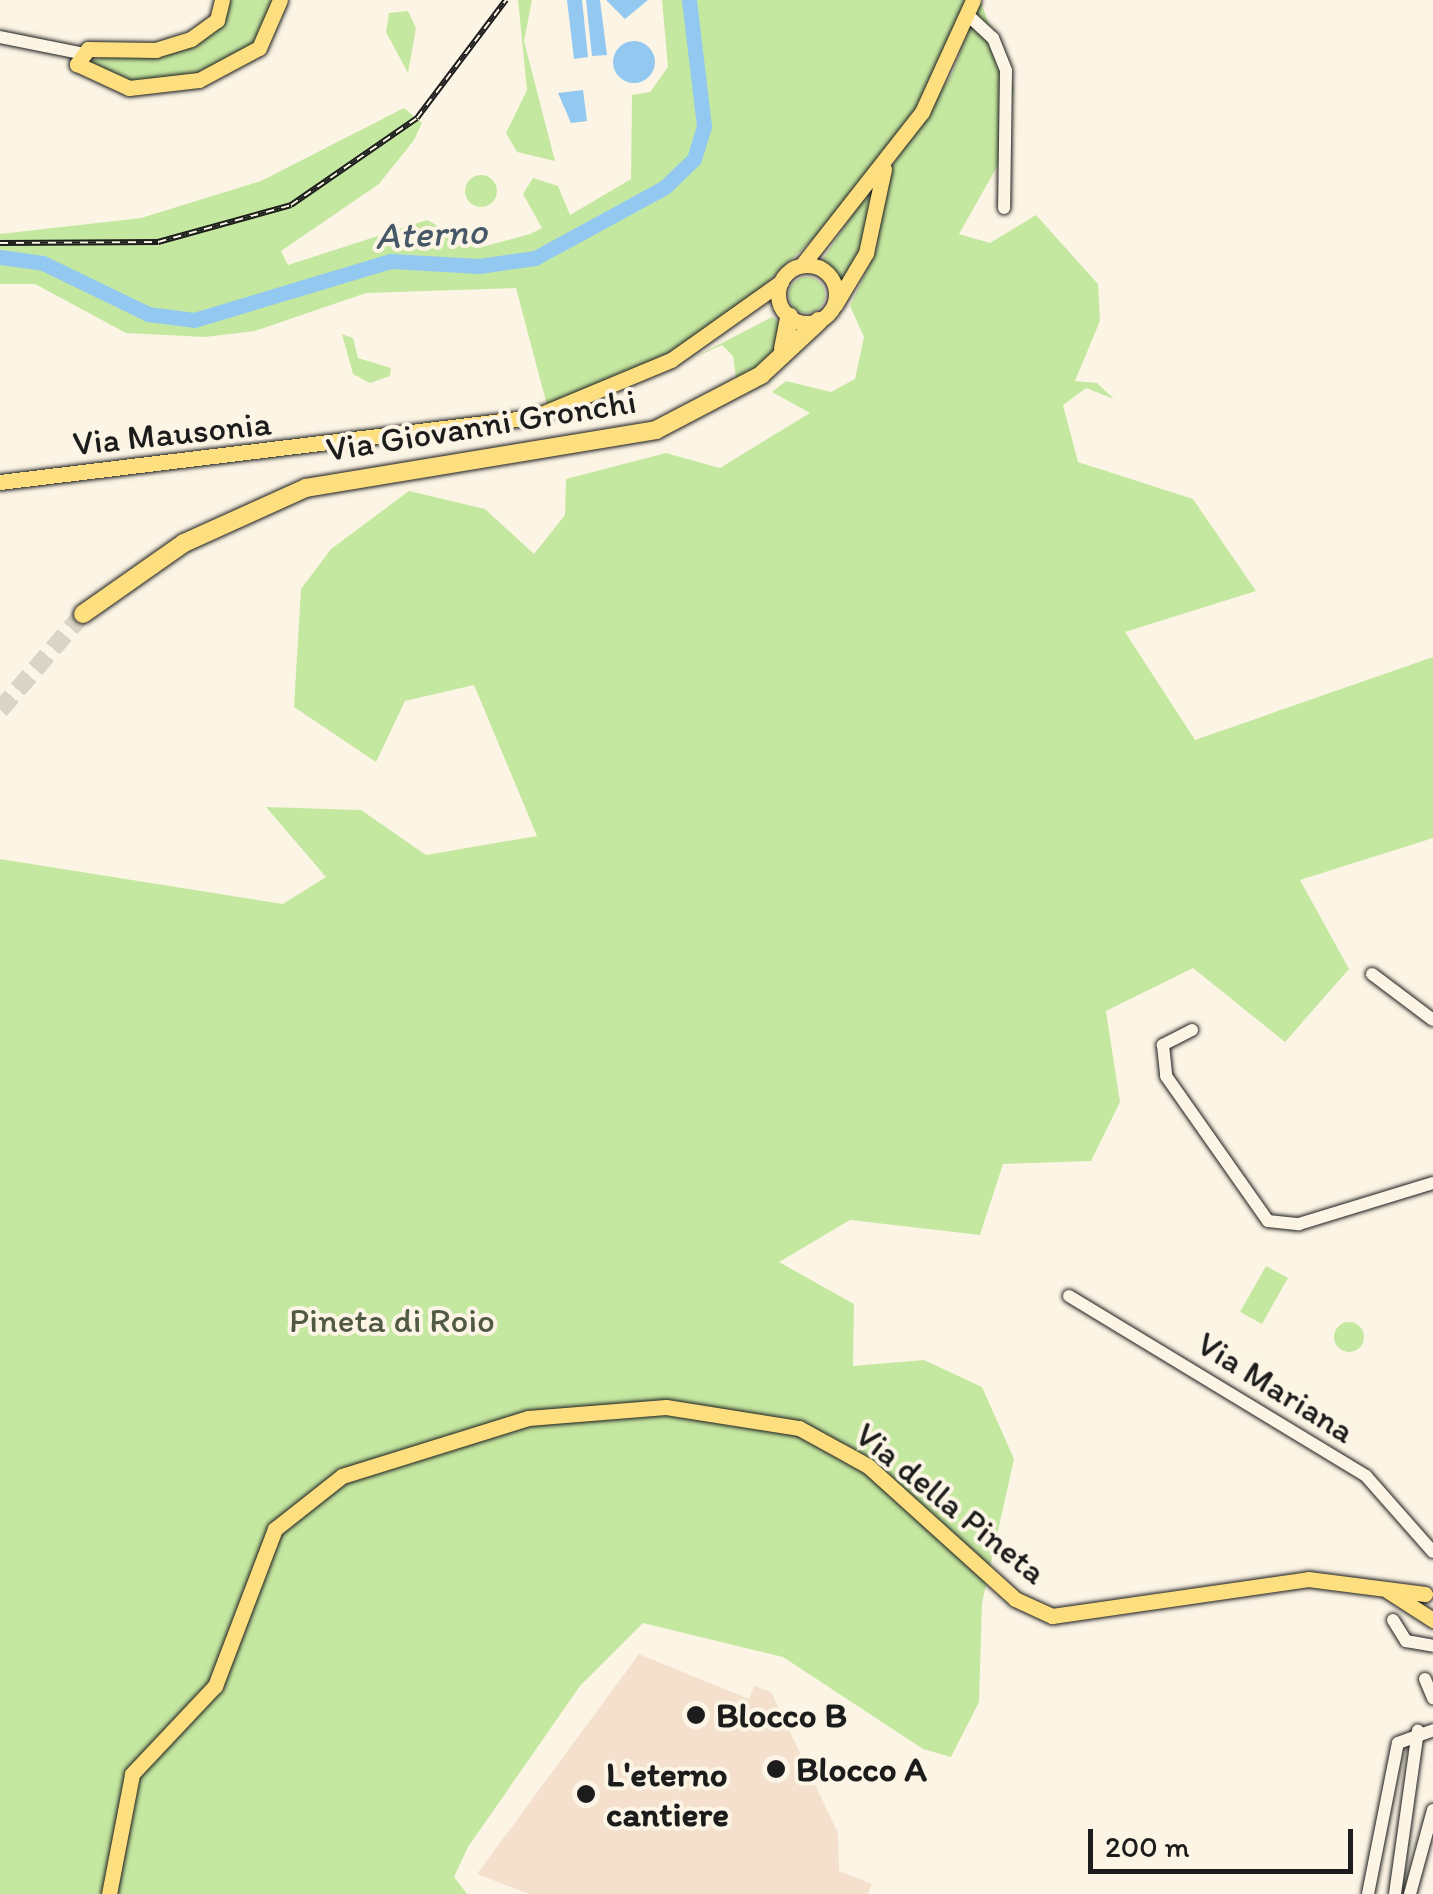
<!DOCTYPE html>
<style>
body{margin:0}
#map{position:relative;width:1433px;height:1894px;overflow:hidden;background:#fcf5e5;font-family:Itim,sans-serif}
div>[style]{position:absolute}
.built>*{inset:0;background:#f4e0cd}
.green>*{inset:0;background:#c5e8a1}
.round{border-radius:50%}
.water>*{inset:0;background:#93c8f1}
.river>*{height:15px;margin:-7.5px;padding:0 7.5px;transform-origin:7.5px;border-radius:7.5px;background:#93c8f1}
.highway-tunnel>*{height:18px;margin-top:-9px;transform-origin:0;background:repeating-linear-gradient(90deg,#dad4c7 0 18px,transparent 0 27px)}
.roads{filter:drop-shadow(0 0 2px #1c1c1c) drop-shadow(0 0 2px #1c1c1c)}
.minor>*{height:12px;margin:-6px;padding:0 6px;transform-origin:6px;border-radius:6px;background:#fcf5e5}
.major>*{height:15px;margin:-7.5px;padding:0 7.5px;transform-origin:7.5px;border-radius:7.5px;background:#fedf80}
.major>.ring{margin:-7.5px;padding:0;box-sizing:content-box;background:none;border:15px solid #fedf80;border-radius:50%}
.highway>*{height:18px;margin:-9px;padding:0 9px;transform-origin:9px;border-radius:9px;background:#fedf80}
.rail>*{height:6px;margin-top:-3px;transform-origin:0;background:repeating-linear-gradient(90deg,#fcf5e5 0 8px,#1c1c1c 0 16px);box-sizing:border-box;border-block:2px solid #1c1c1c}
.dots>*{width:28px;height:28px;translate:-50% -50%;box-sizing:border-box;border:5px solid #fcf5e5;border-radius:50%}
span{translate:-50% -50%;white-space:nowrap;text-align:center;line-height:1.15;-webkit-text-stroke:8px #fcf5e5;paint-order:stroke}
.street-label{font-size:35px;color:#1c1c1c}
.park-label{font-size:35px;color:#4f5944}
.poi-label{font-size:35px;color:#1c1c1c;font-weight:700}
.left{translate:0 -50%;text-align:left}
.water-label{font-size:38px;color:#465867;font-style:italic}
.scale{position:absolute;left:1088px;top:1829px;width:265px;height:45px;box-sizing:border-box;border:5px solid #1c1c1c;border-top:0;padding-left:12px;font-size:30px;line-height:35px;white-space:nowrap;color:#1c1c1c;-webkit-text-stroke:8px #fcf5e5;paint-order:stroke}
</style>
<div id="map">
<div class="built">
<i style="clip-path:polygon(639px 1654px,749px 1699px,754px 1686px,771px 1692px,838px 1833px,839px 1871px,872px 1884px,868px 1894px,529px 1894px,477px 1874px)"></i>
</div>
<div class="green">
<i style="clip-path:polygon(228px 0,274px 0,255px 43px,196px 74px,131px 82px,84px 60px,177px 50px)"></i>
<i style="clip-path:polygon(518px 0,532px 0,524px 41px,555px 161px,517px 152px,506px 133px,527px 90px)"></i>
<i style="clip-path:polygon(662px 0,967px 0,917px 109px,819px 233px,748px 301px,648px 366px,548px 409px,516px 288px,366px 293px,255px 331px,205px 337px,126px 333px,35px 284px,0 284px,0 234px,141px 218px,261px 181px,404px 108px,422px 123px,414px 140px,379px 184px,281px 251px,288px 265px,427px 220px,478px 248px,530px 234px,542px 228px,523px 194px,533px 178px,558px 186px,570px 215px,631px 179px,632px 95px,650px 92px,668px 67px)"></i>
<i style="clip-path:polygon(980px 0,1014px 89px,1002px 158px,959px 234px,990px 243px,1036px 215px,1098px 284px,1100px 321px,1075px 381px,1097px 383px,1114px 399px,1086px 388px,1063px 405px,1078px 462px,1193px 499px,1256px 591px,1125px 632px,1195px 740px,1433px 657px,1433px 838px,1300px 880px,1349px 969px,1285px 1042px,1193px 968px,1106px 1011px,1120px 1102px,1091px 1161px,1003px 1164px,980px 1235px,850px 1220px,779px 1262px,854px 1304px,853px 1366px,924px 1360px,982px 1387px,1014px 1459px,982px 1603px,979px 1702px,951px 1757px,923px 1749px,783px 1657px,643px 1623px,580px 1686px,468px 1847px,454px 1877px,467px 1894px,0 1894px,0 859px,283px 904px,326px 877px,266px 807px,361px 810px,426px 855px,537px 836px,474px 685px,405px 701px,376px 762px,294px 707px,301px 589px,331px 549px,409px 491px,485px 509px,534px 554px,565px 515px,566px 479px,666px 453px,720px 468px,810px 413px,772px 392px,786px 381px,831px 392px,855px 379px,864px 337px,850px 306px,875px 253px,891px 168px,952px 74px)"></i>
<i style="clip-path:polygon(408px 11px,416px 28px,408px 73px,386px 32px,389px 13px)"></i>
<i style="clip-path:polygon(881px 172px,859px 251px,838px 286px,819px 265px)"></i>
<i class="round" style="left:465px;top:175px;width:32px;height:32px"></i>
<i class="round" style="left:789px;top:277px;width:36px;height:36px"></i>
<i style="clip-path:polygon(772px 317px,784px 327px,783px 342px,757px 370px,714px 393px,736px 378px,733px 356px,722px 345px,691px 359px)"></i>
<i style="clip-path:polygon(342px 334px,353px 338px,358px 358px,391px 368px,390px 376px,370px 383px,353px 374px)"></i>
<i style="clip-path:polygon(1266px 1266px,1288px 1278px,1262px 1324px,1240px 1312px)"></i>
<i class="round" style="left:1334px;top:1322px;width:30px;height:30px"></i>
</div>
<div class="water">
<i style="clip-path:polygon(567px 0,582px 0,588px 57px,574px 59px)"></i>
<i style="clip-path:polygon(586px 0,600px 0,607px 55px,592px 56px)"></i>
<i style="clip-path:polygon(606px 0,648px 0,625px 19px)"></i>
<i class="round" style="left:613px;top:41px;width:42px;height:42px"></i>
<i style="clip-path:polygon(583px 90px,587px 121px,571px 123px,558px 93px)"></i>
</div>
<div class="river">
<i style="left:0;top:257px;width:43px;rotate:7.9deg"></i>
<i style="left:43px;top:263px;width:117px;rotate:25.9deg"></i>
<i style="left:148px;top:314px;width:46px;rotate:7.4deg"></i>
<i style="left:194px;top:320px;width:206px;rotate:-16.7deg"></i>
<i style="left:391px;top:261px;width:88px;rotate:3.3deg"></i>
<i style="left:479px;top:266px;width:57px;rotate:-8.1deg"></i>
<i style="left:535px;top:258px;width:148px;rotate:-28.6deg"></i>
<i style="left:665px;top:187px;width:40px;rotate:-44deg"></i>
<i style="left:694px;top:159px;width:34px;rotate:-73deg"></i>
<i style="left:704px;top:126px;width:127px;rotate:-96.8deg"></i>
</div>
<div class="highway-tunnel">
<i style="left:0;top:710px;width:127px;rotate:-49.2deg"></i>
</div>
<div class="roads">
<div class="minor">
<i style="left:969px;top:16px;width:33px;rotate:43deg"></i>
<i style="left:993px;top:38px;width:35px;rotate:68deg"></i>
<i style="left:1006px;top:71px;width:137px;rotate:90.8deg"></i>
<i style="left:0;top:37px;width:81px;rotate:11.4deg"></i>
<i style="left:1372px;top:974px;width:76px;rotate:37deg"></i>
<i style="left:1192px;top:1030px;width:33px;rotate:153deg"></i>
<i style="left:1163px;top:1045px;width:31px;rotate:84deg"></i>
<i style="left:1166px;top:1076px;width:177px;rotate:54.9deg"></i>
<i style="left:1268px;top:1221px;width:31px;rotate:6deg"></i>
<i style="left:1299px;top:1224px;width:140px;rotate:-17deg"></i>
<i style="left:1069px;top:1296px;width:347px;rotate:31.2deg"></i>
<i style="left:1366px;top:1476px;width:101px;rotate:48.6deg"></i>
<i style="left:1393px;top:1620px;width:25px;rotate:58deg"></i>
<i style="left:1406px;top:1641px;width:27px;rotate:10deg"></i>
<i style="left:1425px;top:1679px;width:21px;rotate:67deg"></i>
<i style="left:1368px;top:1894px;width:154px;rotate:-78.8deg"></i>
<i style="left:1398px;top:1743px;width:37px;rotate:-20deg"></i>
<i style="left:1395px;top:1894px;width:165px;rotate:-82deg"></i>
<i style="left:1410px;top:1894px;width:87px;rotate:-74.7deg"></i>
</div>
<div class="major">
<i style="left:222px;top:0;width:21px;rotate:104deg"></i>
<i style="left:217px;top:20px;width:32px;rotate:144deg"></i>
<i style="left:191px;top:39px;width:37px;rotate:163deg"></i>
<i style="left:156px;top:50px;width:68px;rotate:-179.2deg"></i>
<i style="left:88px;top:49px;width:19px;rotate:126deg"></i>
<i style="left:77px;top:64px;width:57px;rotate:24.8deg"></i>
<i style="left:129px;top:88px;width:70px;rotate:-6.5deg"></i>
<i style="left:199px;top:80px;width:68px;rotate:-28.1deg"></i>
<i style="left:259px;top:48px;width:52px;rotate:-66.4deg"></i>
<i style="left:802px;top:265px;width:194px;rotate:-51.9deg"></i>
<i style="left:922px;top:112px;width:123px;rotate:-65.5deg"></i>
<i class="ring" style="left:778px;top:265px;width:43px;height:43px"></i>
<i style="left:835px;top:305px;width:61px;rotate:-59.2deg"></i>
<i style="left:866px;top:253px;width:86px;rotate:-77.9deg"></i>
<i style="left:0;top:482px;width:538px;rotate:-6.94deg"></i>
<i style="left:534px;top:417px;width:148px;rotate:-22.6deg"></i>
<i style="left:671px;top:360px;width:135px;rotate:-35.3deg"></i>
<i style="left:1388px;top:1591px;width:54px;rotate:32.8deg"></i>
<i style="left:109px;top:1894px;width:122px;rotate:-79.1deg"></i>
<i style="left:132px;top:1774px;width:121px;rotate:-46.7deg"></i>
<i style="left:215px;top:1686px;width:168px;rotate:-69.1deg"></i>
<i style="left:275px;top:1529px;width:85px;rotate:-38.3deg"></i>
<i style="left:342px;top:1476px;width:195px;rotate:-17.3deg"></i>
<i style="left:528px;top:1418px;width:138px;rotate:-4.6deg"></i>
<i style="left:666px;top:1407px;width:135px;rotate:9deg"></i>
<i style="left:799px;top:1428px;width:79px;rotate:28.8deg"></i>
<i style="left:868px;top:1466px;width:198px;rotate:42.1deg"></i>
<i style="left:1015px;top:1599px;width:41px;rotate:24.7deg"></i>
<i style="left:1052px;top:1616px;width:259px;rotate:-8.2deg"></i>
<i style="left:1308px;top:1579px;width:118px;rotate:7.3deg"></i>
</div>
<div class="highway">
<i style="left:783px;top:349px;width:33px;rotate:-79deg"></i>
<i style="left:83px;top:614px;width:123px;rotate:-35.1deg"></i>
<i style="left:184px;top:543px;width:134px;rotate:-24.3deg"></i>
<i style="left:306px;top:488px;width:355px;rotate:-9.4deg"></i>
<i style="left:656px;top:430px;width:119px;rotate:-27.6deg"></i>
<i style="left:761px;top:375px;width:79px;rotate:-43deg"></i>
</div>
</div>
<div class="rail">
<i style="left:0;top:243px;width:158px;rotate:-0.4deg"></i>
<i style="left:158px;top:242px;width:138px;rotate:-15.5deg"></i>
<i style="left:291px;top:205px;width:153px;rotate:-34.6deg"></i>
<i style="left:417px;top:118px;width:148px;rotate:-53deg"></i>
</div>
<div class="dots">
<i style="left:696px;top:1715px;background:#1c1c1c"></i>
<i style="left:776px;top:1769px;background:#1c1c1c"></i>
<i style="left:586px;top:1794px;background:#1c1c1c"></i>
</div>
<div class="street-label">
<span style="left:481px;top:425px;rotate:-9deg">Via Giovanni Gronchi</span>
<span style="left:172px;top:433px;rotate:-6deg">Via Mausonia</span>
<span style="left:1276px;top:1387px;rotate:32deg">Via Mariana</span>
<span style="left:951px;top:1503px;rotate:39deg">Via della Pineta</span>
</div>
<div class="park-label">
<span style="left:392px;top:1320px">Pineta di Roio</span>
</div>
<div class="poi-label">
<span class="left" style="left:716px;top:1715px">Blocco B</span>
<span class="left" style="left:796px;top:1769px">Blocco A</span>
<span class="left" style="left:606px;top:1794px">L'eterno<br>cantiere</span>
</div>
<div class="water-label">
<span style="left:431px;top:234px;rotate:-3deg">Aterno</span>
</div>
<div class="scale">200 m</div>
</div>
